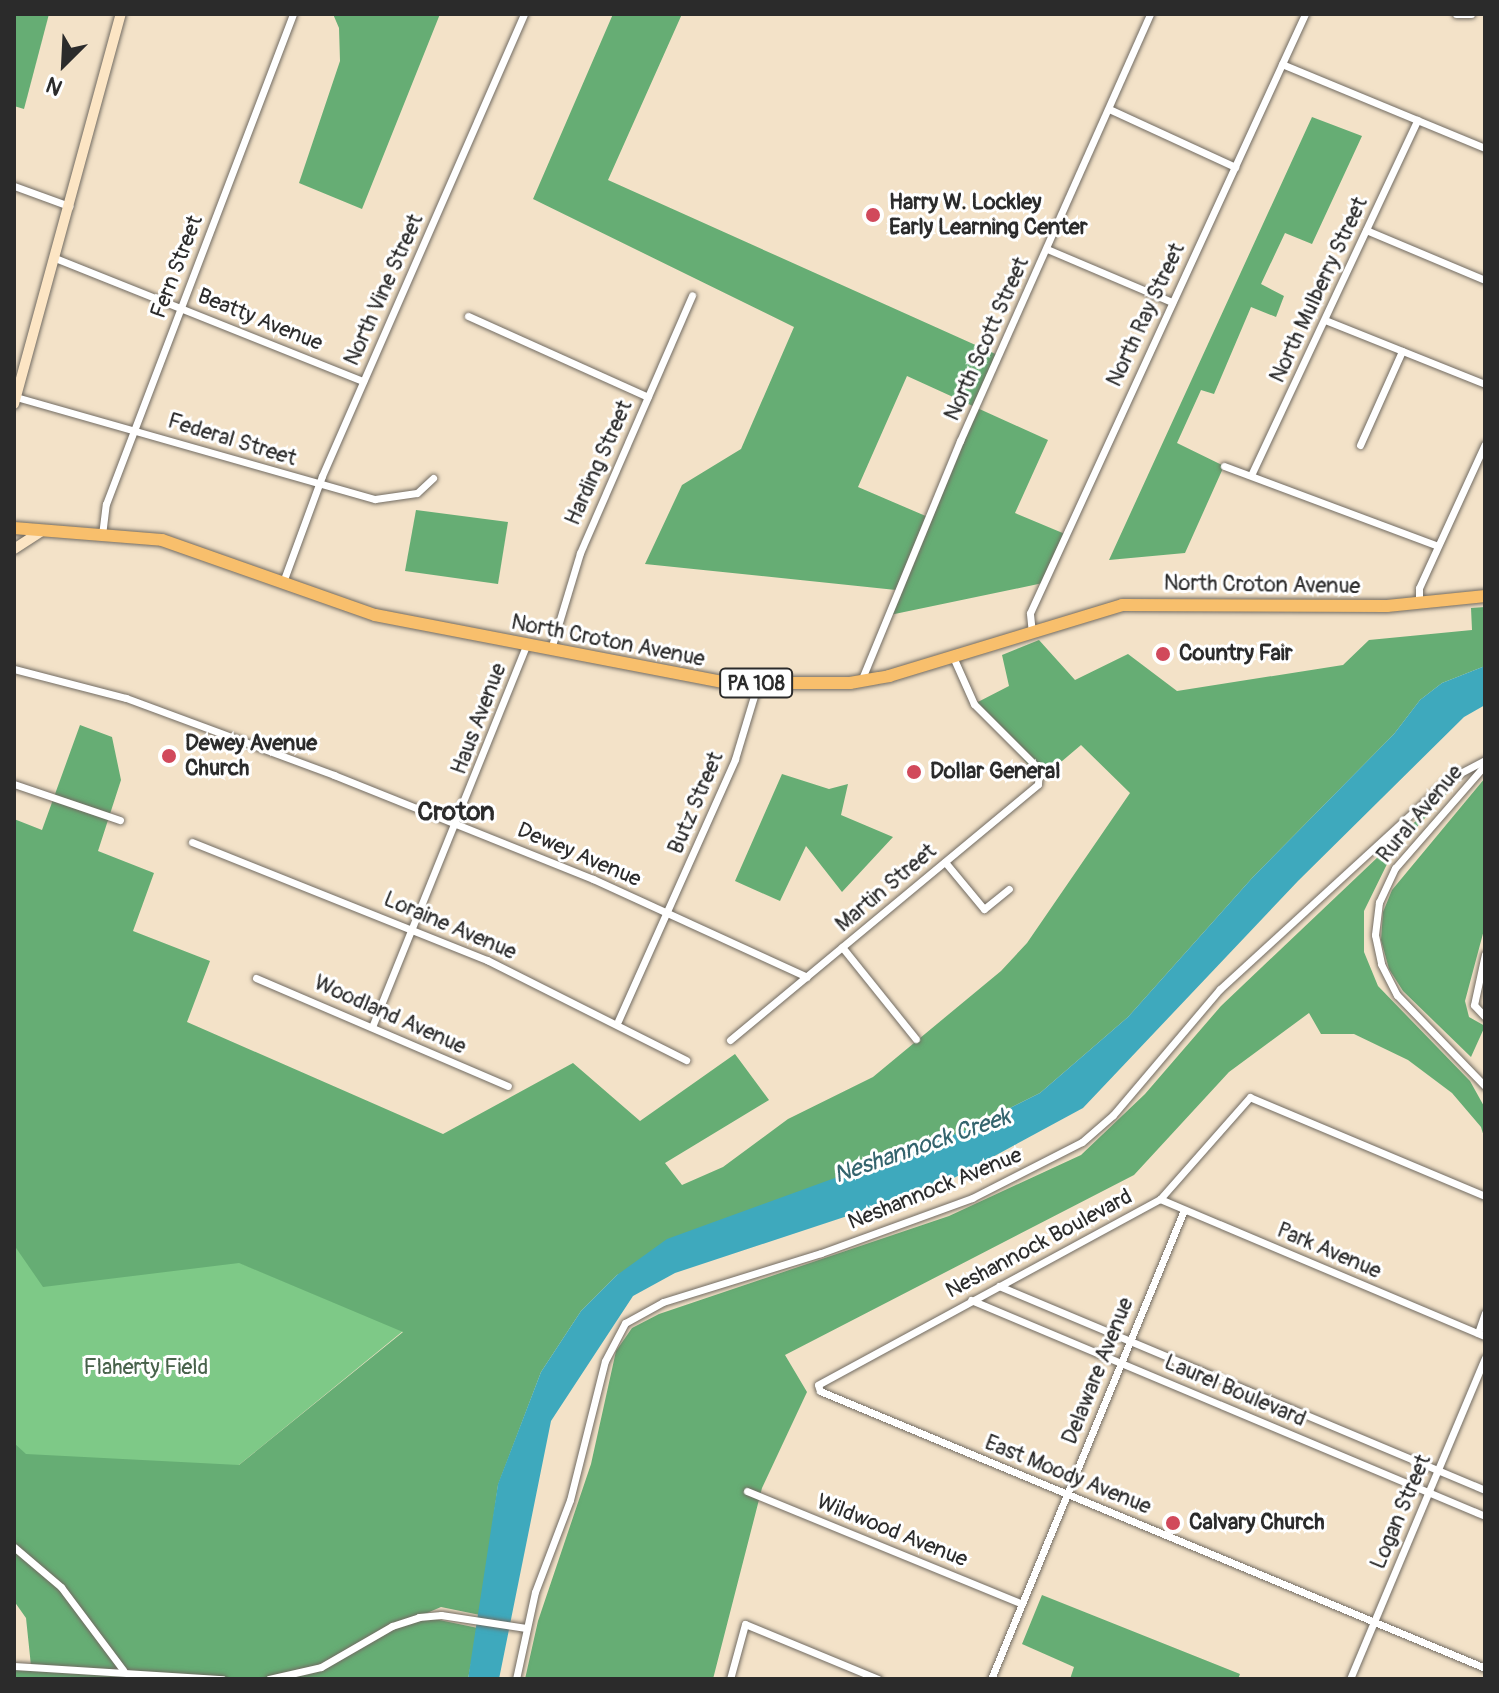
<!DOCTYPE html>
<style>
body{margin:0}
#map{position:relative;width:1499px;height:1693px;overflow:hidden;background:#f3e2c8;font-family:Pangolin,sans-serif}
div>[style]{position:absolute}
.green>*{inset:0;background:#7ec987}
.forest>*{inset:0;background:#66ad74}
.water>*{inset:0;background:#3ea9bd}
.roads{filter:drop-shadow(0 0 2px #716b62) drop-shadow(0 0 2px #716b62)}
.street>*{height:7px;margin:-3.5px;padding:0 3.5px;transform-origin:3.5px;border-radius:3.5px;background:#fff}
.secondary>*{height:10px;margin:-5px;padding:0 5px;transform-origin:5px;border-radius:5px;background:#fce5c4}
.primary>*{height:12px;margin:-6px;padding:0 6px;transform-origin:6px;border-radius:6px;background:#f8bf6c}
.dots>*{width:22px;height:22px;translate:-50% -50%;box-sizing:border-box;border:4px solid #fff;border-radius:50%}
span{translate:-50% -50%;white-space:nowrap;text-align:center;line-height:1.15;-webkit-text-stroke:6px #fff;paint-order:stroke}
.shield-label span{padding:2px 6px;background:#fff;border:2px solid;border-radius:6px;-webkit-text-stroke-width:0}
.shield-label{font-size:20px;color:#2b2b2b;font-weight:700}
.poi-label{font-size:22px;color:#2b2b2b;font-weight:700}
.left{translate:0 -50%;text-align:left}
.street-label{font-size:22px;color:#2b2b2b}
.park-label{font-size:22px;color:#48624b}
.water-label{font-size:24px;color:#34646d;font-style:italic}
.quarter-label{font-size:26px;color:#2b2b2b;font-weight:700}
.frame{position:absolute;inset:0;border:16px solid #2b2b2b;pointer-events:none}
.north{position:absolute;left:24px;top:24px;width:80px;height:80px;-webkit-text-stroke:6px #fff;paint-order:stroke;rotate:204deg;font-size:22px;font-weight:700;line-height:32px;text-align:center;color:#2b2b2b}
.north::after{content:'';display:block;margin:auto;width:28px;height:36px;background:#2b2b2b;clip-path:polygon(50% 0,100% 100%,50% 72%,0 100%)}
</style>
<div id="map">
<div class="green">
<i style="clip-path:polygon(14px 1168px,403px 1331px,239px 1465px,14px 1547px)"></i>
</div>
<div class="forest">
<i style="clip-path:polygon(14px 14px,49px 14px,24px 109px,14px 106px)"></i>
<i style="clip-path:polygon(333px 14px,440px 14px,362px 209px,299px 183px,340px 61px,339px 28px)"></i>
<i style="clip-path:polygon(evenodd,613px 14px,682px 14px,608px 180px,1000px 356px,975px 407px,1048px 440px,1015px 513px,1065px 534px,1043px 583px,885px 616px,896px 590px,645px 564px,682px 485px,741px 449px,794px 327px,533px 199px,613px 14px,907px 376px,975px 407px,928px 517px,858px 487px,907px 376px)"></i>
<i style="clip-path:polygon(1312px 117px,1362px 136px,1312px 244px,1285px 233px,1261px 284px,1284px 296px,1276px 317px,1251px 307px,1214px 394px,1201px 390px,1177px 443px,1224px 466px,1185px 553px,1109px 560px)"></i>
<i style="clip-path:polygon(416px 510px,508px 522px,498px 584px,405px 571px)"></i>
<i style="clip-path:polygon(1485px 607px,1485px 666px,1442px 683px,1420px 700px,1394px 734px,1253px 877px,1128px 1017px,1040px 1093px,964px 1131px,830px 1181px,617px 1275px,581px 1311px,541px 1372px,498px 1485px,480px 1615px,441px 1607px,420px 1616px,478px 1628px,468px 1679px,14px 1679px,14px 1666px,31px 1666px,26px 1618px,14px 1601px,14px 1443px,26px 1454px,239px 1465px,403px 1332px,239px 1263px,43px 1287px,14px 1245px,14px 819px,42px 830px,80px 725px,112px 737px,121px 780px,98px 851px,154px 873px,133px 931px,210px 961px,187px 1022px,443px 1134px,573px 1063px,640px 1121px,735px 1054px,769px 1100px,665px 1163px,682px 1185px,723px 1167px,788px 1119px,873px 1077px,1001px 971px,1027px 943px,1130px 793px,1081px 745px,1041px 779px,974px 704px,1009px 686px,1002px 655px,1039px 640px,1075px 680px,1128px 654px,1177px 691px,1343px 665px,1369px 640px,1472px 630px,1471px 608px)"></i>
<i style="clip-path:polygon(782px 774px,829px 789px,848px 784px,841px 815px,893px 837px,842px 892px,806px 846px,780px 901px,735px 881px)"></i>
<i style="clip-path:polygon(1485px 778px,1485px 926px,1465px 1001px,1469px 1017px,1485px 1026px,1471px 1057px,1403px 991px,1389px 969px,1381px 940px,1383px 912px,1392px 890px)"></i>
<i style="clip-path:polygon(1459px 780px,1391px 856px,1364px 911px,1364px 952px,1378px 986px,1470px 1081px,1485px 1108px,1485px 1140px,1481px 1127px,1452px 1093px,1408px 1060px,1354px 1034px,1321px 1034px,1309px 1013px,1229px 1072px,1134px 1175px,785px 1355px,807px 1392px,762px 1488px,713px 1679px,525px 1679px,538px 1621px,591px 1464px,616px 1351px,632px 1328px,659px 1314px,949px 1216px,1081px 1155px,1145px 1094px,1221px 1006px)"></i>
<i style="clip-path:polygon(1042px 1595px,1240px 1674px,1238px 1679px,1070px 1679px,1074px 1667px,1022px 1644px)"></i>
</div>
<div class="water">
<i style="clip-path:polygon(1485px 666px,1485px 705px,1464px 717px,1298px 881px,1083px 1108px,941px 1185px,675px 1273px,633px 1296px,551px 1421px,499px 1679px,468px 1679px,498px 1484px,541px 1372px,581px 1311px,617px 1275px,667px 1239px,964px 1131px,1040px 1093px,1128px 1017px,1253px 877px,1394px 734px,1420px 700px,1442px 683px)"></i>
</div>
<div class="roads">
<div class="street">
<i style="left:1456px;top:14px;width:15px"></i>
<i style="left:1282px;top:64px;width:220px;rotate:22.5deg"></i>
<i style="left:1109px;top:109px;width:139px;rotate:24.7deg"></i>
<i style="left:14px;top:186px;width:59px;rotate:20deg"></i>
<i style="left:1366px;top:230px;width:129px;rotate:22.8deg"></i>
<i style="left:1047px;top:249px;width:136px;rotate:23deg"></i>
<i style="left:55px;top:258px;width:332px;rotate:21.8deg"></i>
<i style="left:468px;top:316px;width:197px;rotate:24.2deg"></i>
<i style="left:1325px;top:320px;width:172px;rotate:21.8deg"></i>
<i style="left:16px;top:397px;width:373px;rotate:15.9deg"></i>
<i style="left:375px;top:499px;width:42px;rotate:-8.1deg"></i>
<i style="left:417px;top:493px;width:22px;rotate:-43deg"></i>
<i style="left:1360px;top:445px;width:103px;rotate:-65.9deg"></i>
<i style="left:1224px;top:466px;width:228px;rotate:20.5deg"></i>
<i style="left:1252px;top:473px;width:390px;rotate:-64.9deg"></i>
<i style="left:102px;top:535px;width:31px;rotate:-83deg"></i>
<i style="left:106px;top:504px;width:524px;rotate:-69.11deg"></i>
<i style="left:283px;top:582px;width:113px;rotate:-69.8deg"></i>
<i style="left:322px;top:476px;width:504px;rotate:-66.38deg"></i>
<i style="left:1419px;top:603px;width:15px;rotate:-90deg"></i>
<i style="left:1419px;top:588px;width:158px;rotate:-65.4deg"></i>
<i style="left:1032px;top:633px;width:20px;rotate:-96deg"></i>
<i style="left:1030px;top:613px;width:659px;rotate:-65.34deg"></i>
<i style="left:551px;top:649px;width:100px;rotate:-73.2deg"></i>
<i style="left:580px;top:553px;width:281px;rotate:-66.5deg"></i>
<i style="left:14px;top:669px;width:116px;rotate:14.5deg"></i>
<i style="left:126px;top:698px;width:222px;rotate:20.3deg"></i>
<i style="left:334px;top:775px;width:279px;rotate:21.9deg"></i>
<i style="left:593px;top:879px;width:235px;rotate:24.6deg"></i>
<i style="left:861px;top:681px;width:260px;rotate:-67.6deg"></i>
<i style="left:960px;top:441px;width:467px;rotate:-66deg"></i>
<i style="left:1485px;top:765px;width:137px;rotate:131.1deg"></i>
<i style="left:1395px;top:868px;width:38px;rotate:115deg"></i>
<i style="left:1379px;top:902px;width:33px;rotate:97deg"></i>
<i style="left:1375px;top:935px;width:30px;rotate:78deg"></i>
<i style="left:1381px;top:964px;width:35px;rotate:63deg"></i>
<i style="left:1397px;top:995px;width:127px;rotate:46deg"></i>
<i style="left:14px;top:784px;width:112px;rotate:18.8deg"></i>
<i style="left:192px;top:842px;width:318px;rotate:21.8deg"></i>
<i style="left:487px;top:960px;width:223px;rotate:26.7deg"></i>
<i style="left:945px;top:862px;width:61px;rotate:50.3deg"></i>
<i style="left:984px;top:909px;width:32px;rotate:-39deg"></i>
<i style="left:842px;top:947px;width:118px;rotate:51.2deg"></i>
<i style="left:1485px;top:954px;width:52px;rotate:102.2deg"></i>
<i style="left:1474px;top:1005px;width:16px;rotate:47deg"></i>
<i style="left:256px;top:978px;width:274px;rotate:23.2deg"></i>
<i style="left:618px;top:1021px;width:287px;rotate:-65.9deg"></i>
<i style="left:735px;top:759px;width:79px;rotate:-73.2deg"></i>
<i style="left:372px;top:1027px;width:412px;rotate:-68deg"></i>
<i style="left:730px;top:1040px;width:400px;rotate:-39.7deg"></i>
<i style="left:1038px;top:784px;width:15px;rotate:-86deg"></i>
<i style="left:1039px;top:769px;width:92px;rotate:-135deg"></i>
<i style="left:974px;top:704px;width:49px;rotate:-114deg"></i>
<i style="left:1485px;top:1196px;width:255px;rotate:-157.2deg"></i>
<i style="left:1250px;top:1097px;width:136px;rotate:131.4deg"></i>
<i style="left:1160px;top:1199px;width:389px;rotate:151.5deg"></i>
<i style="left:818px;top:1385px;width:6px;rotate:72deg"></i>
<i style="left:820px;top:1391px;width:720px;rotate:22.61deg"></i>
<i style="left:1160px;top:1199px;width:353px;rotate:22.9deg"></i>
<i style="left:999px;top:1286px;width:527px;rotate:22.77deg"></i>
<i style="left:971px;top:1300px;width:558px;rotate:22.79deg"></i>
<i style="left:1478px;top:1333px;width:21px;rotate:-71deg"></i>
<i style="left:747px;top:1491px;width:297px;rotate:22.3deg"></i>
<i style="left:14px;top:1547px;width:62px;rotate:40.4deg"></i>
<i style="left:61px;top:1587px;width:104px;rotate:53.2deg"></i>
<i style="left:14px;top:1666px;width:209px;rotate:3.6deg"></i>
<i style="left:269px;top:1679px;width:53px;rotate:-13deg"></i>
<i style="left:321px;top:1667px;width:82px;rotate:-30deg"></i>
<i style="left:392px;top:1626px;width:28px;rotate:-18deg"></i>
<i style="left:419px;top:1617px;width:22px;rotate:-5deg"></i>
<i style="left:441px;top:1615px;width:86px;rotate:8.7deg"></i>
<i style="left:516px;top:1679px;width:89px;rotate:-77.7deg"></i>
<i style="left:535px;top:1592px;width:98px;rotate:-69.2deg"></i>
<i style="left:570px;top:1500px;width:143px;rotate:-75.9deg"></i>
<i style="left:605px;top:1361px;width:43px;rotate:-62.2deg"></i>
<i style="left:625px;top:1323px;width:43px;rotate:-28.9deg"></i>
<i style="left:663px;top:1302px;width:165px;rotate:-17.2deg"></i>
<i style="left:821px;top:1253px;width:161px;rotate:-20deg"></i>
<i style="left:972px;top:1198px;width:123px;rotate:-27deg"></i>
<i style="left:1082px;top:1142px;width:41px;rotate:-41.1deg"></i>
<i style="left:1113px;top:1115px;width:165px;rotate:-49.7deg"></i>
<i style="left:1220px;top:989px;width:311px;rotate:-42.5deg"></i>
<i style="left:1449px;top:779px;width:41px;rotate:-27.8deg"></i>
<i style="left:730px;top:1679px;width:57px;rotate:-74.7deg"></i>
<i style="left:745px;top:1624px;width:144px;rotate:22.5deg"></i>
<i style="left:991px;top:1679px;width:507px;rotate:-67.63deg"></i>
<i style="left:1350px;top:1679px;width:348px;rotate:-67.2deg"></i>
</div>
<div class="secondary">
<i style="left:14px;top:404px;width:404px;rotate:-74.7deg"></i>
<i style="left:14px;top:549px;width:35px;rotate:-33deg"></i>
</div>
<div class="primary">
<i style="left:14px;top:528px;width:148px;rotate:4.6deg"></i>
<i style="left:162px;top:540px;width:226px;rotate:19.4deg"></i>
<i style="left:375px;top:615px;width:360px;rotate:10.9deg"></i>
<i style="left:729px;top:683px;width:121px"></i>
<i style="left:850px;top:683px;width:40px;rotate:-10deg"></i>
<i style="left:889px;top:676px;width:244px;rotate:-16.9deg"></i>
<i style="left:1122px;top:605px;width:265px;rotate:0.2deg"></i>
<i style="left:1387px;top:606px;width:99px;rotate:-5.8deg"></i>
</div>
</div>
<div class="dots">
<i style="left:873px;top:215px;background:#d1495b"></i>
<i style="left:1163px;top:654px;background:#d1495b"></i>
<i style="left:169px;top:756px;background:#d1495b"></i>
<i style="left:914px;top:772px;background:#d1495b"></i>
<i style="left:1173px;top:1523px;background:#d1495b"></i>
</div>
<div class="shield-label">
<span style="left:756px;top:683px">PA 108</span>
</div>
<div class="poi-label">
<span class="left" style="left:889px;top:215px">Harry W. Lockley<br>Early Learning Center</span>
<span class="left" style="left:1179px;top:654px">Country Fair</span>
<span class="left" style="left:185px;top:756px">Dewey Avenue<br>Church</span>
<span class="left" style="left:930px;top:772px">Dollar General</span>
<span class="left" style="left:1189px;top:1523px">Calvary Church</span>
</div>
<div class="street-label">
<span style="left:177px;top:267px;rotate:-69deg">Fern Street</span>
<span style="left:384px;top:290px;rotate:-66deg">North Vine Street</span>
<span style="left:1319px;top:290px;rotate:-65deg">North Mulberry Street</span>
<span style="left:1146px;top:315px;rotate:-65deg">North Ray Street</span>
<span style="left:260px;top:320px;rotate:22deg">Beatty Avenue</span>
<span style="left:987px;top:339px;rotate:-66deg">North Scott Street</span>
<span style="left:232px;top:440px;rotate:17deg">Federal Street</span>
<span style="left:599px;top:463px;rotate:-66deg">Harding Street</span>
<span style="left:1262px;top:585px;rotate:1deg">North Croton Avenue</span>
<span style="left:608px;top:641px;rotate:11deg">North Croton Avenue</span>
<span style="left:479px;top:719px;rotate:-69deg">Haus Avenue</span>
<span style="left:696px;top:803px;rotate:-67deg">Butz Street</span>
<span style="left:1420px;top:814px;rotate:-50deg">Rural Avenue</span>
<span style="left:579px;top:855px;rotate:23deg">Dewey Avenue</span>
<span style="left:886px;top:888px;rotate:-40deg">Martin Street</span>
<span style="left:450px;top:926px;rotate:23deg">Loraine Avenue</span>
<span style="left:390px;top:1015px;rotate:24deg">Woodland Avenue</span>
<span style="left:935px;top:1189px;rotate:-22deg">Neshannock Avenue</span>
<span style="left:1039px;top:1244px;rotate:-28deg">Neshannock Boulevard</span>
<span style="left:1329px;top:1251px;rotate:23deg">Park Avenue</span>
<span style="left:1098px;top:1371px;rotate:-68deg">Delaware Avenue</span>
<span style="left:1235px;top:1391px;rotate:23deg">Laurel Boulevard</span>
<span style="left:1068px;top:1475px;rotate:22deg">East Moody Avenue</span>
<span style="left:1401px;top:1512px;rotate:-67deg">Logan Street</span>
<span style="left:892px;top:1531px;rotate:22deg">Wildwood Avenue</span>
</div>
<div class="park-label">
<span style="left:146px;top:1368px">Flaherty Field</span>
</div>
<div class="water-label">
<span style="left:922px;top:1146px;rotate:-19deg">Neshannock Creek</span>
</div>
<div class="quarter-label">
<span style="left:456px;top:813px">Croton</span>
</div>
<div class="frame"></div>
<div class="north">N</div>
</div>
